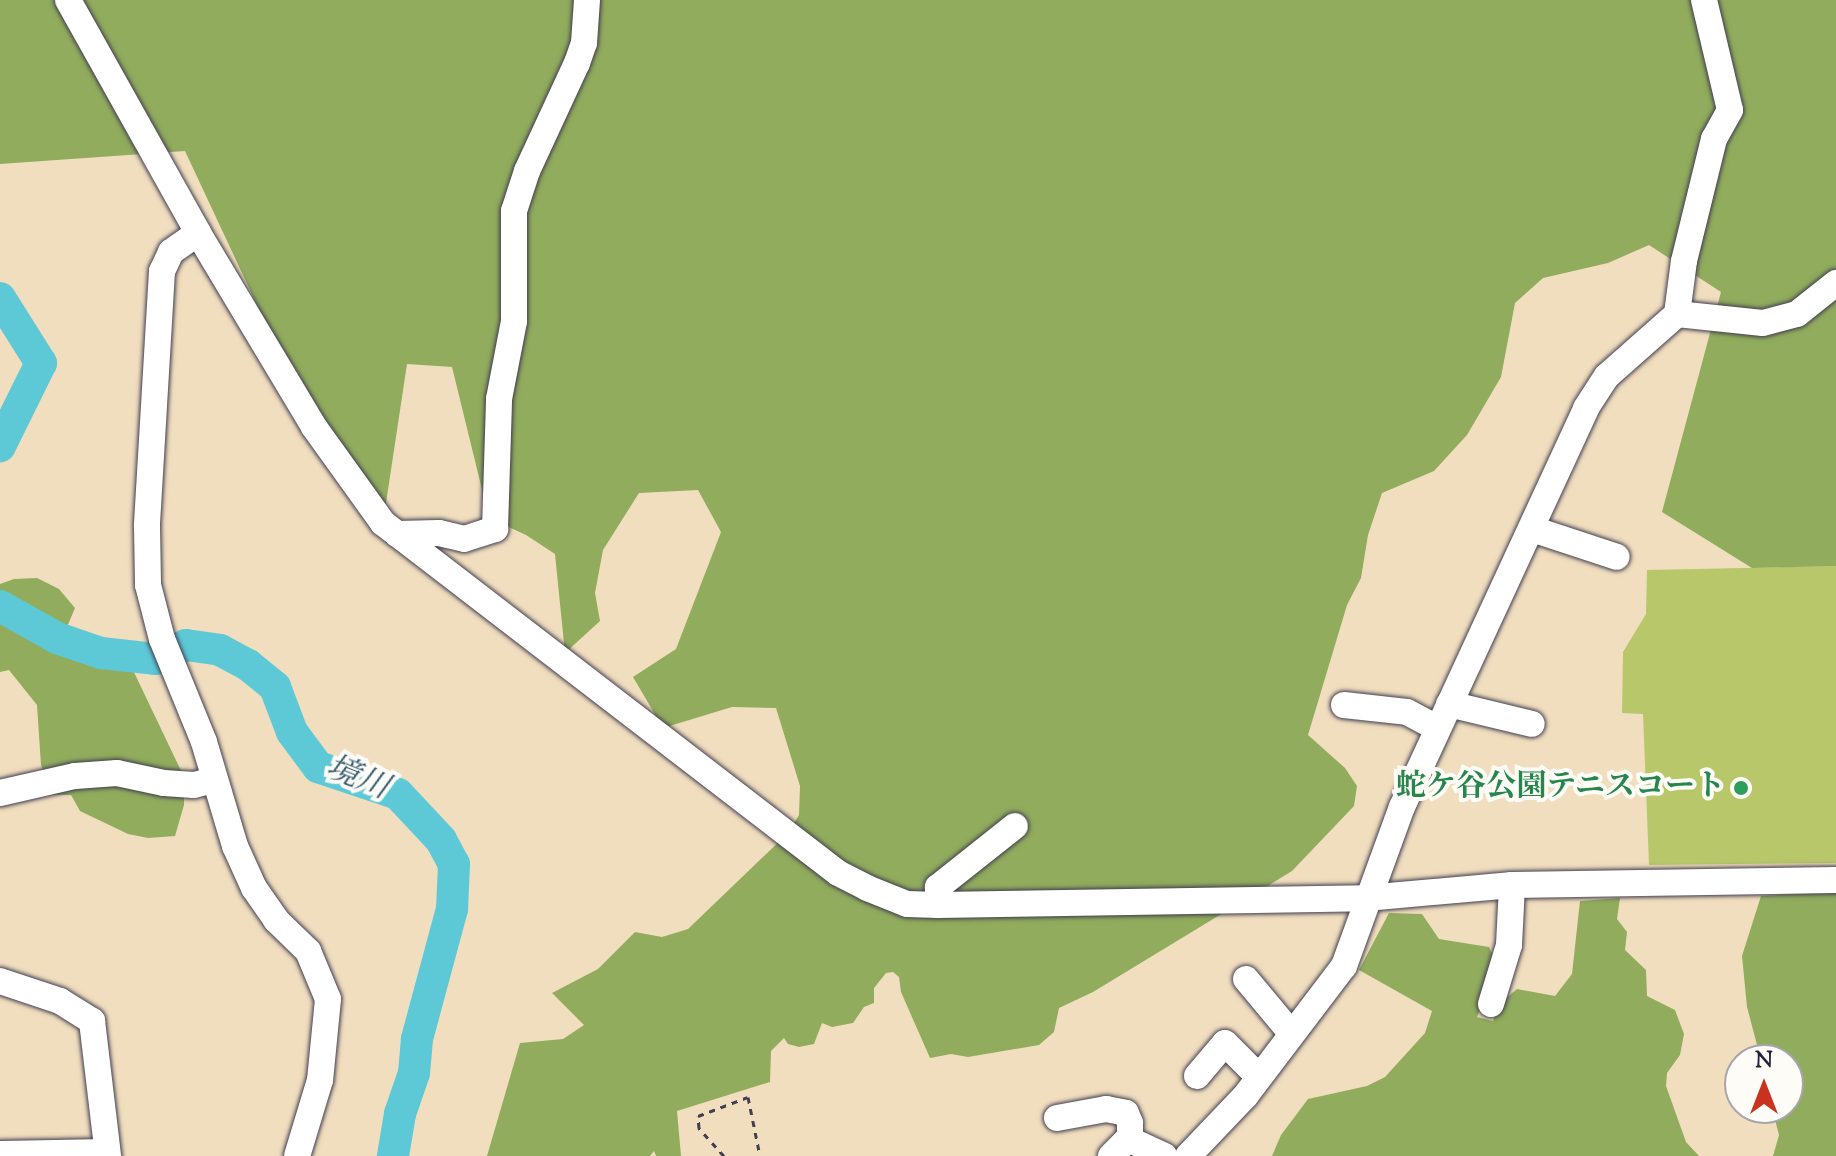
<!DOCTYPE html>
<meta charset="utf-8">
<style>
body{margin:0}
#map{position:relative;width:1836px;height:1156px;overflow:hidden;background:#f1debf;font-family:"Sorts Mill Goudy","Noto Serif JP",serif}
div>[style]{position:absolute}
.green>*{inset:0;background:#b7c769}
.forest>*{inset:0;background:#91ac5d}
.river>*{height:32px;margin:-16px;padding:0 16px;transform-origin:16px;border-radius:16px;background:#5dc9d6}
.path>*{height:3px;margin-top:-1.5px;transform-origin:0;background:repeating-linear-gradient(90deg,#413e4f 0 6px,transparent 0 12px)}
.roads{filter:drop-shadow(0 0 2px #413e4f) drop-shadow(0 0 2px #413e4f)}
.minor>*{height:26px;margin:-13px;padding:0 13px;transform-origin:13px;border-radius:13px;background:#fff}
.dots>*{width:22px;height:22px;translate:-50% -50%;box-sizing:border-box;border:4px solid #fdfcf7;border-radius:50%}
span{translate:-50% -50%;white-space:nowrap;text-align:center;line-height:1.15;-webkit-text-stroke:8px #fdfcf7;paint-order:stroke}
.leisure-label{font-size:30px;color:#27864d;font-weight:700}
.right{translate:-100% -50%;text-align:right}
.water-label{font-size:32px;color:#375c71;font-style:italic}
.north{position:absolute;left:1724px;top:1044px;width:80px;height:80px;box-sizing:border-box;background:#fdfcf7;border:2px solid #a5a5ac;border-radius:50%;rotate:0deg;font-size:22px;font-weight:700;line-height:32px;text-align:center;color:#22223b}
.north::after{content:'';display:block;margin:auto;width:28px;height:36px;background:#c8321e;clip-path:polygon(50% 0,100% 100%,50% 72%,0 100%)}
</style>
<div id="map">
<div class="green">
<i style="clip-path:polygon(1836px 566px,1836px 863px,1649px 865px,1643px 714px,1622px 713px,1623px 652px,1646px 614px,1647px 570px)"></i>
</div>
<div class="forest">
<i style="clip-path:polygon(0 0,1836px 0,1836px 566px,1752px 568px,1662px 512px,1721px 292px,1649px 245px,1608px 263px,1543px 278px,1515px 303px,1501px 377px,1467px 435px,1434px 471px,1382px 493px,1368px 535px,1361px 578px,1347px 605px,1308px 735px,1345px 768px,1357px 786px,1354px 806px,1292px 871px,1093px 992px,1059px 1008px,1054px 1032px,1039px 1045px,968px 1057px,951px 1054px,930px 1058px,901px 992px,899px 977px,893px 972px,886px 973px,874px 988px,874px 1003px,864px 1007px,853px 1023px,832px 1027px,822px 1023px,814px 1044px,799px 1047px,788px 1044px,784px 1038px,771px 1051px,770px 1082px,677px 1111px,681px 1156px,656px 1156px,654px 1151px,650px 1156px,487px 1156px,520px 1043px,563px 1039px,584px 1025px,552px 993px,598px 969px,635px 932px,662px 937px,688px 929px,788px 833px,799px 815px,800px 786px,776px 708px,732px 707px,663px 728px,633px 677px,676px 649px,721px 532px,698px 490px,639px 493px,603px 550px,595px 593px,600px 621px,565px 653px,555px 554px,526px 535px,489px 518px,452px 367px,407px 364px,383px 523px,314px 427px,185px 151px,0 164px)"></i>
<i style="clip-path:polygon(37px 578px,59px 589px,75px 608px,67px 627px,68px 651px,132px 668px,184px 777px,184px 805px,175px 836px,148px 838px,128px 834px,80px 811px,71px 795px,52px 795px,41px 765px,37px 705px,9px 670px,0 672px,0 584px,14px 579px)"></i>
<i style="clip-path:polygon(1836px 892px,1836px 1156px,1773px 1156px,1779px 1135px,1772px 1108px,1788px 1108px,1788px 1060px,1761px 1060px,1747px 1007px,1742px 956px,1761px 896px)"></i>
<i style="clip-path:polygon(1620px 898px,1617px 919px,1627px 932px,1625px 950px,1646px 970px,1647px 996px,1675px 1010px,1684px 1034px,1680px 1055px,1667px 1073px,1666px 1086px,1686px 1142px,1699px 1156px,1272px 1156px,1281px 1135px,1308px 1099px,1367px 1086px,1385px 1077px,1425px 1033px,1432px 1011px,1359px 970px,1389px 913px,1422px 914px,1439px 939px,1489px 947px,1498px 966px,1477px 1017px,1493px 1021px,1497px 1006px,1517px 989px,1555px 996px,1572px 974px,1580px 901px)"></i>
</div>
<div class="river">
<i style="left:0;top:298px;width:77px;rotate:57.8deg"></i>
<i style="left:41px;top:363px;width:93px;rotate:116.3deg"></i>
<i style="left:0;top:606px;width:65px;rotate:29.3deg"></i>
<i style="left:57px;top:638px;width:46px;rotate:18.8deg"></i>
<i style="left:101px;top:653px;width:54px;rotate:6.3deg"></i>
<i style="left:155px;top:659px;width:34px;rotate:-24deg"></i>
<i style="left:186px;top:645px;width:34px;rotate:8deg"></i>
<i style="left:220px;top:650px;width:32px;rotate:28deg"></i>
<i style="left:248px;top:665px;width:35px;rotate:39deg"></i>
<i style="left:275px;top:687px;width:48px;rotate:69.3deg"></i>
<i style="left:292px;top:732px;width:44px;rotate:53.4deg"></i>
<i style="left:318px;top:767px;width:84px;rotate:18.6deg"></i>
<i style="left:398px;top:794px;width:63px;rotate:46.9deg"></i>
<i style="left:441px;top:840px;width:27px;rotate:62deg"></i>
<i style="left:454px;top:864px;width:45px;rotate:92.5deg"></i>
<i style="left:452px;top:909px;width:135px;rotate:105.1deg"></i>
<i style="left:417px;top:1039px;width:34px;rotate:95deg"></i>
<i style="left:414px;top:1073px;width:43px;rotate:108.9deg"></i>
<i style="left:400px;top:1114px;width:43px;rotate:99.5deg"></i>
</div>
<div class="path">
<i style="left:724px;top:1156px;width:38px;rotate:-132deg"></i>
<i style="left:699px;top:1128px;width:12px;rotate:-95deg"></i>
<i style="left:698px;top:1116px;width:53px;rotate:-20.8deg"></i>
<i style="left:748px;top:1097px;width:60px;rotate:78.5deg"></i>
</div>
<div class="roads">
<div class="minor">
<i style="left:68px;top:0;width:267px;rotate:60.8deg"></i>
<i style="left:198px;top:233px;width:226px;rotate:59.1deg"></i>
<i style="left:314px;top:427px;width:118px;rotate:54.3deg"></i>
<i style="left:383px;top:523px;width:574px;rotate:37.57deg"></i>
<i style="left:838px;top:873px;width:33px;rotate:27deg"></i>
<i style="left:867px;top:888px;width:43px;rotate:21.8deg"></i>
<i style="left:907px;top:904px;width:31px;rotate:2deg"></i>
<i style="left:938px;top:905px;width:428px;rotate:-0.9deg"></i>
<i style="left:1366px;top:898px;width:147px;rotate:-5.1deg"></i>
<i style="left:1512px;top:885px;width:324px;rotate:-0.9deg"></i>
<i style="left:198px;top:233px;width:33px;rotate:145deg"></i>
<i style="left:171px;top:252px;width:21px;rotate:115deg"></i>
<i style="left:162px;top:271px;width:255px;rotate:93.4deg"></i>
<i style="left:147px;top:526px;width:59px;rotate:89deg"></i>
<i style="left:148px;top:585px;width:56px;rotate:75.5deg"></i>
<i style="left:162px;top:639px;width:111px;rotate:67.8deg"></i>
<i style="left:204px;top:742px;width:109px;rotate:73.4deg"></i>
<i style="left:235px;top:846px;width:46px;rotate:65.7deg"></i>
<i style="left:254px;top:888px;width:39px;rotate:55deg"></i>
<i style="left:276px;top:920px;width:45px;rotate:44.1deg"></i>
<i style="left:308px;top:951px;width:52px;rotate:67.4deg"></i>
<i style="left:328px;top:999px;width:81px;rotate:95.6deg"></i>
<i style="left:320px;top:1080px;width:79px;rotate:106.8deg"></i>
<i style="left:1677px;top:314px;width:86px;rotate:6deg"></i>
<i style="left:1763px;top:323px;width:35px;rotate:-15deg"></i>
<i style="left:1797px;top:314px;width:50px;rotate:-38.5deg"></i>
<i style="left:1532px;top:529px;width:89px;rotate:18.2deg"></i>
<i style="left:397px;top:534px;width:42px;rotate:-1.4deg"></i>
<i style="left:439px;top:533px;width:26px;rotate:13deg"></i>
<i style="left:464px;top:539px;width:33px;rotate:-18deg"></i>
<i style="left:495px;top:529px;width:130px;rotate:-88.2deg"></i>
<i style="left:499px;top:399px;width:79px;rotate:-79.1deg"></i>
<i style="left:514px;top:321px;width:110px;rotate:-90deg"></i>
<i style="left:514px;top:211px;width:42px;rotate:-72deg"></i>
<i style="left:527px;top:171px;width:119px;rotate:-65.2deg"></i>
<i style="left:577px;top:63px;width:21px;rotate:-71deg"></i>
<i style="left:584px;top:43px;width:43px;rotate:-86deg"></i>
<i style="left:1449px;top:704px;width:85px;rotate:13.5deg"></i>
<i style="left:1344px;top:705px;width:63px;rotate:6.3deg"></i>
<i style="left:1407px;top:712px;width:34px;rotate:28deg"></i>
<i style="left:0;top:793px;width:77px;rotate:-12.8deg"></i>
<i style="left:75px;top:776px;width:42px;rotate:-4.1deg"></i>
<i style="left:117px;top:773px;width:48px;rotate:12deg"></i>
<i style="left:164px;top:783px;width:30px;rotate:4deg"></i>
<i style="left:194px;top:785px;width:21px;rotate:-14deg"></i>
<i style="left:938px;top:905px;width:18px;rotate:-90deg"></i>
<i style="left:938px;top:887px;width:98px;rotate:-38.4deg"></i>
<i style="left:1246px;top:979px;width:70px;rotate:50.2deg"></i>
<i style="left:0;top:981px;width:63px;rotate:18.4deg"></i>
<i style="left:60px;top:1001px;width:38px;rotate:32deg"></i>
<i style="left:92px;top:1021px;width:136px;rotate:83.2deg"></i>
<i style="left:1491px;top:1004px;width:62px;rotate:-73deg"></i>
<i style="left:1509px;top:945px;width:60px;rotate:-87.1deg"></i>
<i style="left:1197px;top:1076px;width:43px;rotate:-49.7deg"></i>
<i style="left:1225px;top:1043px;width:48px;rotate:45deg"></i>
<i style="left:1057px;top:1118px;width:50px;rotate:-10.4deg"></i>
<i style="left:1106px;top:1109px;width:20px;rotate:11deg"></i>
<i style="left:1126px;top:1113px;width:11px;rotate:68deg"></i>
<i style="left:1130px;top:1123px;width:14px;rotate:90deg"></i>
<i style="left:1130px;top:1137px;width:27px;rotate:135deg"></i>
<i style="left:1128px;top:1139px;width:40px;rotate:25deg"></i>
<i style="left:0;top:1154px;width:107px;rotate:-1.1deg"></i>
<i style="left:1188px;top:1156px;width:84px;rotate:-46.4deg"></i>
<i style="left:1246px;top:1095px;width:162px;rotate:-52.8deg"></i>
<i style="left:1344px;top:966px;width:169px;rotate:-70deg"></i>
<i style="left:1402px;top:807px;width:439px;rotate:-65.2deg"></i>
<i style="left:1586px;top:408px;width:38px;rotate:-57deg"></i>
<i style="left:1607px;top:376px;width:94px;rotate:-41.5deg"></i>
<i style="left:1677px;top:314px;width:53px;rotate:-82.5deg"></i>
<i style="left:1684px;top:261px;width:126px;rotate:-76.2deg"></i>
<i style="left:1714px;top:139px;width:33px;rotate:-61deg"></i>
<i style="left:1730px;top:110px;width:113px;rotate:-103.3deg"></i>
</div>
</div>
<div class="dots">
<i style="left:1741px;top:788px;background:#2e9e5b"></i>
</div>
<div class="leisure-label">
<span class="right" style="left:1725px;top:788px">蛇ケ谷公園テニスコート</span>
</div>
<div class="water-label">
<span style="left:357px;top:779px;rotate:22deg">境川</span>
</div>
<div class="north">N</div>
</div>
